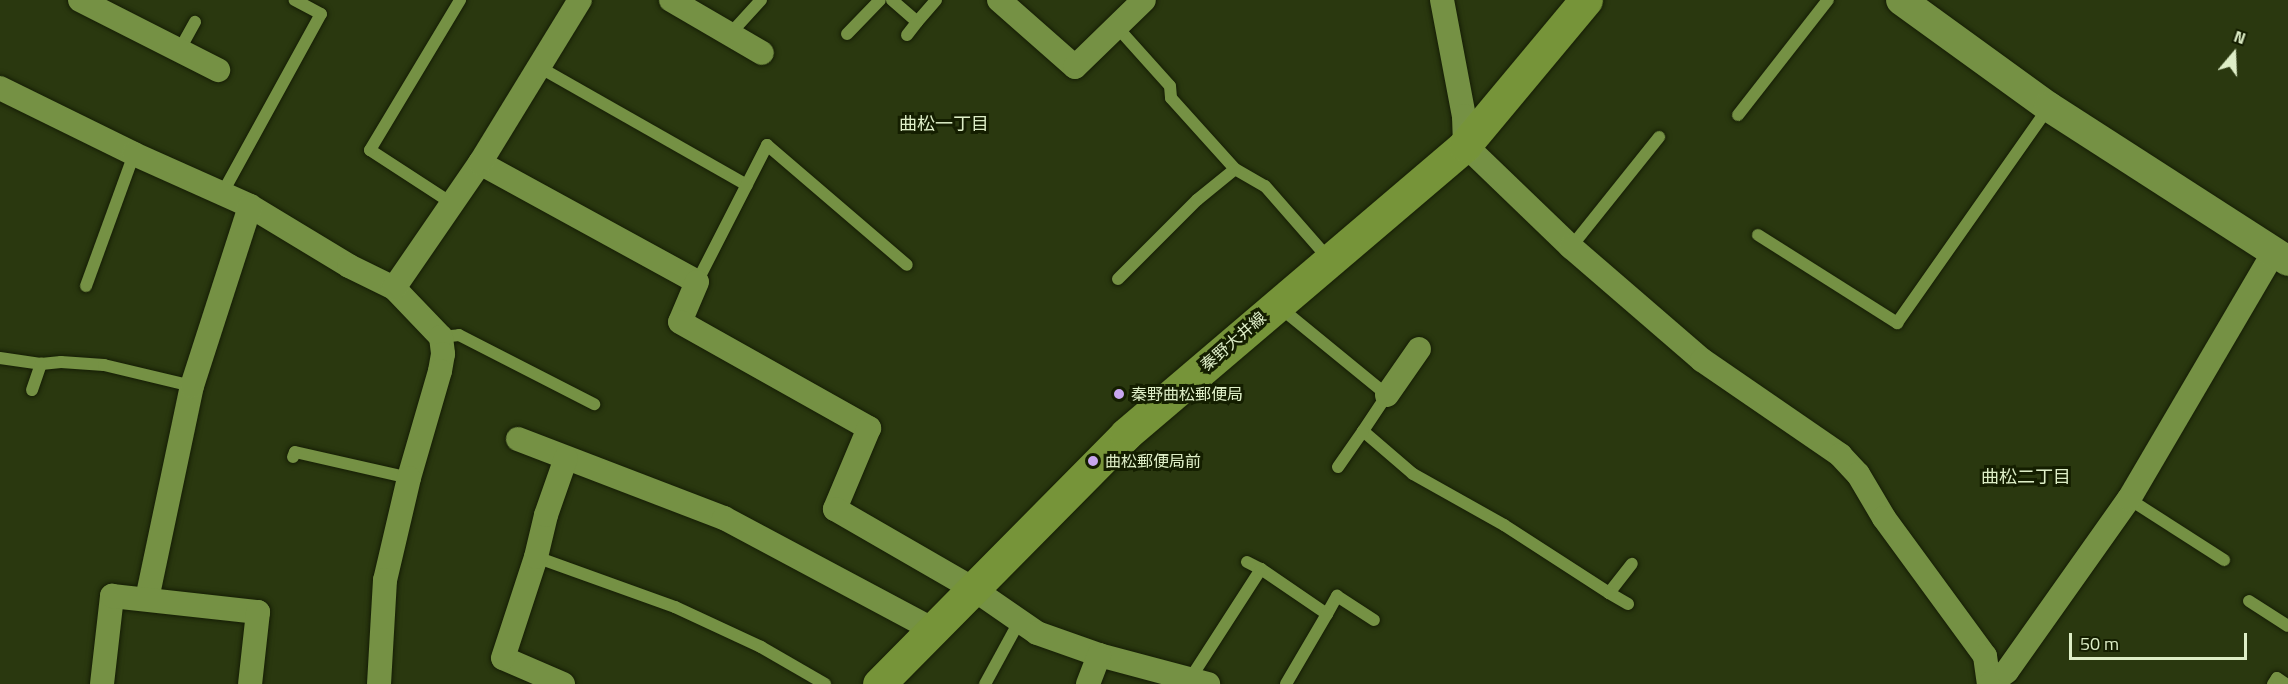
<!DOCTYPE html>
<meta charset="utf-8">
<style>
body{margin:0}
#map{position:relative;width:2288px;height:684px;overflow:hidden;background:#2a380f;font-family:"Titillium Web","Noto Sans JP",sans-serif}
div>[style]{position:absolute}
.roads{filter:drop-shadow(0 0 2px #151d05) drop-shadow(0 0 2px #151d05)}
.service>*{height:12px;margin:-6px;padding:0 6px;transform-origin:6px;border-radius:6px;background:#759144}
.minor>*{height:24px;margin:-12px;padding:0 12px;transform-origin:12px;border-radius:12px;background:#759144}
.tertiary>*{height:30px;margin:-15px;padding:0 15px;transform-origin:15px;border-radius:15px;background:#759144}
.secondary>*{height:33px;margin:-16.5px;padding:0 16.5px;transform-origin:16.5px;border-radius:16.5px;background:#769439}
.dots>*{width:16px;height:16px;translate:-50% -50%;box-sizing:border-box;border:3px solid #141e00;border-radius:50%}
span{translate:-50% -50%;white-space:nowrap;text-align:center;line-height:1.15;-webkit-text-stroke:6px #141e00;paint-order:stroke}
.street-label{font-size:16px;color:#deeec7}
.poi-label{font-size:16px;color:#deeec7}
.left{translate:0 -50%;text-align:left}
.neighbourhood-label{font-size:18px;color:#deeec7}
.north{position:absolute;left:2204px;top:24px;width:60px;height:60px;-webkit-text-stroke:4px #141e00;paint-order:stroke;rotate:19deg;font-size:16px;font-weight:700;line-height:24px;text-align:center;color:#deeec7}
.north::after{content:'';display:block;margin:auto;width:21px;height:27px;background:#deeec7;clip-path:polygon(50% 0,100% 100%,50% 72%,0 100%)}
.scale{position:absolute;left:2069px;top:633px;width:178px;height:27px;box-sizing:border-box;border:3px solid #deeec7;border-top:0;padding-left:8px;font-size:18px;line-height:21px;white-space:nowrap;color:#deeec7;-webkit-text-stroke:4px #141e00;paint-order:stroke}
</style>
<div id="map">
<div class="roads">
<div class="service">
<i style="left:892px;top:0;width:33px;rotate:41deg"></i>
<i style="left:917px;top:22px;width:29px;rotate:-49deg"></i>
<i style="left:1117px;top:27px;width:79px;rotate:48.1deg"></i>
<i style="left:1170px;top:86px;width:12px;rotate:85deg"></i>
<i style="left:1171px;top:98px;width:96px;rotate:48deg"></i>
<i style="left:1235px;top:169px;width:34px;rotate:30deg"></i>
<i style="left:1265px;top:186px;width:97px;rotate:48.8deg"></i>
<i style="left:730px;top:34px;width:46px;rotate:-47.6deg"></i>
<i style="left:847px;top:34px;width:47px;rotate:-45.9deg"></i>
<i style="left:907px;top:35px;width:16px;rotate:-52deg"></i>
<i style="left:180px;top:49px;width:31px;rotate:-61deg"></i>
<i style="left:539px;top:67px;width:239px;rotate:29.6deg"></i>
<i style="left:1738px;top:115px;width:146px;rotate:-52deg"></i>
<i style="left:223px;top:192px;width:203px;rotate:-61.2deg"></i>
<i style="left:321px;top:14px;width:30px;rotate:-152deg"></i>
<i style="left:453px;top:204px;width:99px;rotate:-147deg"></i>
<i style="left:370px;top:150px;width:175px;rotate:-59deg"></i>
<i style="left:1758px;top:235px;width:165px;rotate:32.3deg"></i>
<i style="left:1897px;top:323px;width:264px;rotate:-54.9deg"></i>
<i style="left:1571px;top:247px;width:141px;rotate:-51.3deg"></i>
<i style="left:1118px;top:279px;width:112px;rotate:-45deg"></i>
<i style="left:1197px;top:200px;width:49px;rotate:-39.2deg"></i>
<i style="left:697px;top:282px;width:154px;rotate:-62.9deg"></i>
<i style="left:767px;top:145px;width:184px;rotate:40.6deg"></i>
<i style="left:86px;top:286px;width:140px;rotate:-70deg"></i>
<i style="left:1277px;top:305px;width:142px;rotate:39.3deg"></i>
<i style="left:1387px;top:395px;width:43px;rotate:123.7deg"></i>
<i style="left:1363px;top:431px;width:66px;rotate:40.7deg"></i>
<i style="left:1413px;top:474px;width:104px;rotate:29.3deg"></i>
<i style="left:1504px;top:525px;width:125px;rotate:32.9deg"></i>
<i style="left:1609px;top:593px;width:37px;rotate:-52deg"></i>
<i style="left:441px;top:337px;width:18px;rotate:-6deg"></i>
<i style="left:459px;top:335px;width:152px;rotate:27.1deg"></i>
<i style="left:0;top:358px;width:41px;rotate:8.3deg"></i>
<i style="left:41px;top:364px;width:20px;rotate:-6deg"></i>
<i style="left:61px;top:362px;width:43px;rotate:4deg"></i>
<i style="left:104px;top:365px;width:90px;rotate:13.4deg"></i>
<i style="left:32px;top:390px;width:28px;rotate:-71deg"></i>
<i style="left:293px;top:457px;width:5px;rotate:-68deg"></i>
<i style="left:295px;top:452px;width:117px;rotate:12.8deg"></i>
<i style="left:1338px;top:467px;width:44px;rotate:-55.2deg"></i>
<i style="left:2129px;top:499px;width:113px;rotate:32.7deg"></i>
<i style="left:536px;top:557px;width:148px;rotate:19.8deg"></i>
<i style="left:675px;top:607px;width:95px;rotate:24.9deg"></i>
<i style="left:761px;top:647px;width:74px;rotate:30deg"></i>
<i style="left:1247px;top:562px;width:16px;rotate:27deg"></i>
<i style="left:1609px;top:593px;width:22px;rotate:30deg"></i>
<i style="left:2249px;top:601px;width:46px;rotate:32.7deg"></i>
<i style="left:1327px;top:614px;width:21px;rotate:-61deg"></i>
<i style="left:1337px;top:596px;width:44px;rotate:33deg"></i>
<i style="left:1190px;top:679px;width:131px;rotate:-57.2deg"></i>
<i style="left:1261px;top:569px;width:80px;rotate:34.3deg"></i>
<i style="left:1327px;top:614px;width:81px;rotate:120.4deg"></i>
<i style="left:985px;top:684px;width:71px;rotate:-61.3deg"></i>
<i style="left:2273px;top:684px;width:7px;rotate:-56deg"></i>
<i style="left:2277px;top:678px;width:11px;rotate:34deg"></i>
</div>
<div class="minor">
<i style="left:80px;top:0;width:155px;rotate:26.9deg"></i>
<i style="left:671px;top:0;width:105px;rotate:30.2deg"></i>
<i style="left:999px;top:0;width:101px;rotate:41.4deg"></i>
<i style="left:1075px;top:67px;width:96px;rotate:-44.2deg"></i>
<i style="left:1442px;top:0;width:118px;rotate:79.3deg"></i>
<i style="left:1464px;top:116px;width:29px;rotate:88deg"></i>
<i style="left:1465px;top:145px;width:147px;rotate:43.9deg"></i>
<i style="left:1571px;top:247px;width:173px;rotate:40.8deg"></i>
<i style="left:1702px;top:360px;width:168px;rotate:34.5deg"></i>
<i style="left:1840px;top:455px;width:26px;rotate:47deg"></i>
<i style="left:1858px;top:474px;width:51px;rotate:59.4deg"></i>
<i style="left:1884px;top:518px;width:171px;rotate:53.8deg"></i>
<i style="left:1985px;top:656px;width:28px;rotate:82deg"></i>
<i style="left:0;top:88px;width:149px;rotate:26.2deg"></i>
<i style="left:134px;top:154px;width:127px;rotate:24.1deg"></i>
<i style="left:250px;top:206px;width:116px;rotate:31.2deg"></i>
<i style="left:349px;top:266px;width:50px;rotate:26.1deg"></i>
<i style="left:394px;top:288px;width:68px;rotate:46.2deg"></i>
<i style="left:441px;top:337px;width:17px;rotate:83deg"></i>
<i style="left:443px;top:354px;width:17px;rotate:100deg"></i>
<i style="left:440px;top:371px;width:111px;rotate:106.2deg"></i>
<i style="left:409px;top:478px;width:105px;rotate:103.2deg"></i>
<i style="left:385px;top:580px;width:104px;rotate:93.3deg"></i>
<i style="left:480px;top:163px;width:247px;rotate:28.7deg"></i>
<i style="left:697px;top:282px;width:43px;rotate:113deg"></i>
<i style="left:680px;top:322px;width:217px;rotate:29.3deg"></i>
<i style="left:869px;top:428px;width:88px;rotate:112.8deg"></i>
<i style="left:835px;top:509px;width:158px;rotate:30deg"></i>
<i style="left:972px;top:588px;width:79px;rotate:34.7deg"></i>
<i style="left:1037px;top:633px;width:66px;rotate:19.5deg"></i>
<i style="left:1099px;top:655px;width:113px;rotate:14.9deg"></i>
<i style="left:394px;top:288px;width:152px;rotate:-55.5deg"></i>
<i style="left:480px;top:163px;width:191px;rotate:-58.5deg"></i>
<i style="left:1387px;top:395px;width:56px;rotate:-55.2deg"></i>
<i style="left:518px;top:439px;width:221px;rotate:21deg"></i>
<i style="left:724px;top:518px;width:236px;rotate:28.1deg"></i>
<i style="left:147px;top:599px;width:218px;rotate:-78.1deg"></i>
<i style="left:192px;top:386px;width:189px;rotate:-72.1deg"></i>
<i style="left:102px;top:684px;width:89px;rotate:-83.5deg"></i>
<i style="left:112px;top:596px;width:147px;rotate:6.3deg"></i>
<i style="left:258px;top:612px;width:72px;rotate:96.3deg"></i>
<i style="left:563px;top:684px;width:65px;rotate:-156.6deg"></i>
<i style="left:503px;top:658px;width:106px;rotate:-71.9deg"></i>
<i style="left:536px;top:557px;width:43px;rotate:-76.6deg"></i>
<i style="left:546px;top:515px;width:60px;rotate:-70.7deg"></i>
<i style="left:1088px;top:684px;width:31px;rotate:-69deg"></i>
<i style="left:1990px;top:684px;width:21px;rotate:-37deg"></i>
<i style="left:2007px;top:671px;width:211px;rotate:-54.7deg"></i>
<i style="left:2129px;top:499px;width:286px;rotate:-59.6deg"></i>
</div>
<div class="tertiary">
<i style="left:1901px;top:0;width:183px;rotate:35.9deg"></i>
<i style="left:2049px;top:107px;width:284px;rotate:32.8deg"></i>
</div>
<div class="secondary">
<i style="left:879px;top:684px;width:351px;rotate:-45.3deg"></i>
<i style="left:1126px;top:434px;width:445px;rotate:-40.4deg"></i>
<i style="left:1465px;top:145px;width:189px;rotate:-50.2deg"></i>
</div>
</div>
<div class="dots">
<i style="left:1119px;top:394px;background:#c8a6ef"></i>
<i style="left:1093px;top:461px;background:#c8a6ef"></i>
</div>
<div class="street-label">
<span style="left:1233px;top:341px;rotate:-41deg">秦野大井線</span>
</div>
<div class="poi-label">
<span class="left" style="left:1131px;top:394px">秦野曲松郵便局</span>
<span class="left" style="left:1105px;top:461px">曲松郵便局前</span>
</div>
<div class="neighbourhood-label">
<span style="left:944px;top:124px">曲松一丁目</span>
<span style="left:2026px;top:477px">曲松二丁目</span>
</div>
<div class="north">N</div>
<div class="scale">50 m</div>
</div>
